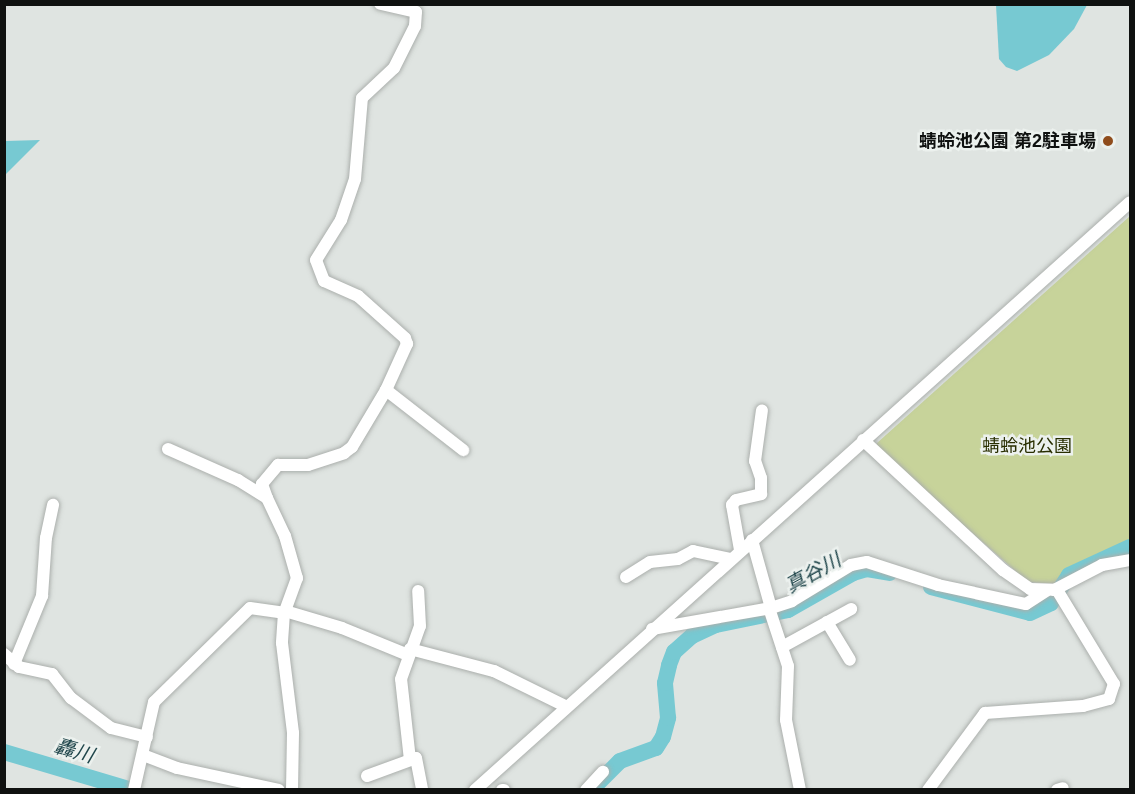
<!DOCTYPE html>
<meta charset="utf-8">
<style>
body{margin:0}
#map{position:relative;width:1135px;height:794px;overflow:hidden;background:#dfe4e1;font-family:Arial,"Noto Sans JP",sans-serif}
div>[style]{position:absolute}
.green>*{inset:0;background:#c7d39a}
.water>*{inset:0;background:#77c9d2}
.river>*{height:16px;margin:-8px;padding:0 8px;transform-origin:8px;border-radius:8px;background:#77c9d2}
.roads{filter:drop-shadow(0 0 2px #abafac) drop-shadow(0 0 2px #abafac)}
.minor>*{height:12px;margin:-6px;padding:0 6px;transform-origin:6px;border-radius:6px;background:#fff}
.dots>*{width:16px;height:16px;translate:-50% -50%;box-sizing:border-box;border:3px solid #ecf1ee;border-radius:50%}
span{translate:-50% -50%;white-space:nowrap;text-align:center;line-height:1.15;-webkit-text-stroke:5px #ecf1ee;paint-order:stroke}
.poi-label{font-size:18px;color:#0f1110;font-weight:700}
.right{translate:-100% -50%;text-align:right}
.park-label{font-size:18px;color:#282e00}
.water-label{font-size:20px;color:#21474c;font-style:italic}
.frame{position:absolute;inset:0;border:6px solid #0f1110;pointer-events:none}
</style>
<div id="map">
<div class="green">
<i style="clip-path:polygon(1130px 216px,1130px 543px,1075px 566px,1056px 584px,1028px 582px,877px 449px,877px 443px)"></i>
</div>
<div class="water">
<i style="clip-path:polygon(996px 5px,996px 4px,1087px 5px,1074px 29px,1049px 55px,1017px 71px,1006px 67px,999px 59px)"></i>
<i style="clip-path:polygon(40px 140px,5px 175px,5px 141px)"></i>
</div>
<div class="river">
<i style="left:931px;top:587px;width:102px;rotate:14.7deg"></i>
<i style="left:1030px;top:613px;width:23px;rotate:-25deg"></i>
<i style="left:1051px;top:603px;width:33px;rotate:-57deg"></i>
<i style="left:1069px;top:575px;width:67px;rotate:-24.7deg"></i>
<i style="left:4px;top:752px;width:134px;rotate:16.5deg"></i>
<i style="left:595px;top:786px;width:35px;rotate:-45deg"></i>
<i style="left:620px;top:761px;width:38px;rotate:-20deg"></i>
<i style="left:656px;top:748px;width:13px;rotate:-58deg"></i>
<i style="left:663px;top:737px;width:20px;rotate:-75deg"></i>
<i style="left:668px;top:718px;width:35px;rotate:-95deg"></i>
<i style="left:665px;top:683px;width:18px;rotate:-77deg"></i>
<i style="left:669px;top:665px;width:14px;rotate:-69deg"></i>
<i style="left:674px;top:652px;width:24px;rotate:-42deg"></i>
<i style="left:692px;top:636px;width:26px;rotate:-25deg"></i>
<i style="left:716px;top:625px;width:74px;rotate:-11.8deg"></i>
<i style="left:788px;top:610px;width:75px;rotate:-29.6deg"></i>
<i style="left:853px;top:573px;width:15px;rotate:-16deg"></i>
<i style="left:867px;top:569px;width:23px;rotate:10deg"></i>
</div>
<div class="roads">
<div class="minor">
<i style="left:386px;top:390px;width:98px;rotate:37.9deg"></i>
<i style="left:863px;top:440px;width:191px;rotate:42.9deg"></i>
<i style="left:1003px;top:570px;width:33px;rotate:35deg"></i>
<i style="left:1030px;top:589px;width:24px;rotate:2deg"></i>
<i style="left:1054px;top:590px;width:54px;rotate:-27.5deg"></i>
<i style="left:1102px;top:565px;width:28px;rotate:-10deg"></i>
<i style="left:168px;top:449px;width:77px;rotate:23.9deg"></i>
<i style="left:238px;top:480px;width:34px;rotate:32deg"></i>
<i style="left:267px;top:498px;width:42px;rotate:64.7deg"></i>
<i style="left:285px;top:536px;width:44px;rotate:74.1deg"></i>
<i style="left:297px;top:578px;width:37px;rotate:110deg"></i>
<i style="left:284px;top:613px;width:30px;rotate:94deg"></i>
<i style="left:282px;top:643px;width:91px;rotate:83deg"></i>
<i style="left:293px;top:733px;width:57px;rotate:91deg"></i>
<i style="left:267px;top:498px;width:15px;rotate:-110deg"></i>
<i style="left:262px;top:484px;width:25px;rotate:-50deg"></i>
<i style="left:278px;top:465px;width:30px"></i>
<i style="left:308px;top:465px;width:38px;rotate:-18deg"></i>
<i style="left:344px;top:453px;width:10px;rotate:-37deg"></i>
<i style="left:352px;top:447px;width:66px;rotate:-59.2deg"></i>
<i style="left:386px;top:390px;width:51px;rotate:-65.5deg"></i>
<i style="left:407px;top:344px;width:6px;rotate:-108deg"></i>
<i style="left:405px;top:338px;width:63px;rotate:-138.2deg"></i>
<i style="left:358px;top:296px;width:37px;rotate:-156deg"></i>
<i style="left:324px;top:281px;width:22px;rotate:-111deg"></i>
<i style="left:316px;top:260px;width:47px;rotate:-58deg"></i>
<i style="left:341px;top:220px;width:43px;rotate:-71.1deg"></i>
<i style="left:355px;top:179px;width:81px;rotate:-85.1deg"></i>
<i style="left:362px;top:98px;width:44px;rotate:-43.2deg"></i>
<i style="left:394px;top:68px;width:47px;rotate:-63.4deg"></i>
<i style="left:415px;top:26px;width:14px;rotate:-86deg"></i>
<i style="left:416px;top:12px;width:37px;rotate:-167deg"></i>
<i style="left:752px;top:540px;width:71px;rotate:74.4deg"></i>
<i style="left:740px;top:550px;width:46px;rotate:-100.1deg"></i>
<i style="left:732px;top:505px;width:6px;rotate:-51deg"></i>
<i style="left:736px;top:500px;width:26px;rotate:-13deg"></i>
<i style="left:761px;top:494px;width:16px;rotate:-90deg"></i>
<i style="left:761px;top:478px;width:18px;rotate:-109deg"></i>
<i style="left:755px;top:461px;width:51px;rotate:-82.2deg"></i>
<i style="left:626px;top:577px;width:28px;rotate:-32deg"></i>
<i style="left:650px;top:562px;width:28px;rotate:-6deg"></i>
<i style="left:678px;top:559px;width:17px;rotate:-28deg"></i>
<i style="left:693px;top:551px;width:39px;rotate:12deg"></i>
<i style="left:769px;top:608px;width:61px;rotate:71.9deg"></i>
<i style="left:788px;top:666px;width:54px;rotate:92.1deg"></i>
<i style="left:786px;top:720px;width:71px;rotate:78.7deg"></i>
<i style="left:285px;top:611px;width:59px;rotate:16.6deg"></i>
<i style="left:342px;top:628px;width:71px;rotate:22.2deg"></i>
<i style="left:827px;top:622px;width:44px;rotate:58.8deg"></i>
<i style="left:652px;top:629px;width:121px;rotate:-10deg"></i>
<i style="left:771px;top:608px;width:22px;rotate:-18deg"></i>
<i style="left:792px;top:601px;width:69px;rotate:-31.4deg"></i>
<i style="left:851px;top:565px;width:16px;rotate:-11deg"></i>
<i style="left:867px;top:562px;width:75px;rotate:17.9deg"></i>
<i style="left:938px;top:585px;width:90px;rotate:12.2deg"></i>
<i style="left:1026px;top:604px;width:24px;rotate:-33deg"></i>
<i style="left:782px;top:647px;width:79px;rotate:-28.8deg"></i>
<i style="left:410px;top:649px;width:87px;rotate:14.7deg"></i>
<i style="left:494px;top:671px;width:79px;rotate:26.2deg"></i>
<i style="left:4px;top:654px;width:20px;rotate:41deg"></i>
<i style="left:19px;top:667px;width:34px;rotate:12deg"></i>
<i style="left:52px;top:674px;width:31px;rotate:52deg"></i>
<i style="left:71px;top:698px;width:50px;rotate:36.9deg"></i>
<i style="left:111px;top:728px;width:37px;rotate:14deg"></i>
<i style="left:14px;top:664px;width:74px;rotate:-67.6deg"></i>
<i style="left:42px;top:596px;width:58px;rotate:-86.1deg"></i>
<i style="left:46px;top:538px;width:34px;rotate:-78deg"></i>
<i style="left:143px;top:755px;width:36px;rotate:21deg"></i>
<i style="left:177px;top:768px;width:104px;rotate:12.2deg"></i>
<i style="left:410px;top:760px;width:81px;rotate:-96.3deg"></i>
<i style="left:401px;top:679px;width:56px;rotate:-70.3deg"></i>
<i style="left:420px;top:626px;width:35px;rotate:-93deg"></i>
<i style="left:367px;top:776px;width:52px;rotate:-20.2deg"></i>
<i style="left:416px;top:758px;width:33px;rotate:79deg"></i>
<i style="left:134px;top:790px;width:90px;rotate:-77.2deg"></i>
<i style="left:154px;top:702px;width:134px;rotate:-44.4deg"></i>
<i style="left:250px;top:608px;width:34px;rotate:8deg"></i>
<i style="left:475px;top:790px;width:880px;rotate:-41.91deg"></i>
<i style="left:502px;top:790px;width:2px"></i>
<i style="left:586px;top:790px;width:25px;rotate:-47deg"></i>
<i style="left:928px;top:790px;width:96px;rotate:-53.5deg"></i>
<i style="left:985px;top:713px;width:98px;rotate:-4.1deg"></i>
<i style="left:1083px;top:706px;width:27px;rotate:-15deg"></i>
<i style="left:1109px;top:699px;width:16px;rotate:-72deg"></i>
<i style="left:1114px;top:684px;width:110px;rotate:-121.2deg"></i>
<i style="left:1057px;top:790px;width:6px;rotate:-18deg"></i>
</div>
</div>
<div class="dots">
<i style="left:1108px;top:141px;background:#8f4c1c"></i>
</div>
<div class="poi-label">
<span class="right" style="left:1096px;top:141px">蜻蛉池公園 第2駐車場</span>
</div>
<div class="park-label">
<span style="left:1027px;top:446px">蜻蛉池公園</span>
</div>
<div class="water-label">
<span style="left:813px;top:573px;rotate:-29deg">真谷川</span>
<span style="left:74px;top:751px;rotate:16deg">轟川</span>
</div>
<div class="frame"></div>
</div>
